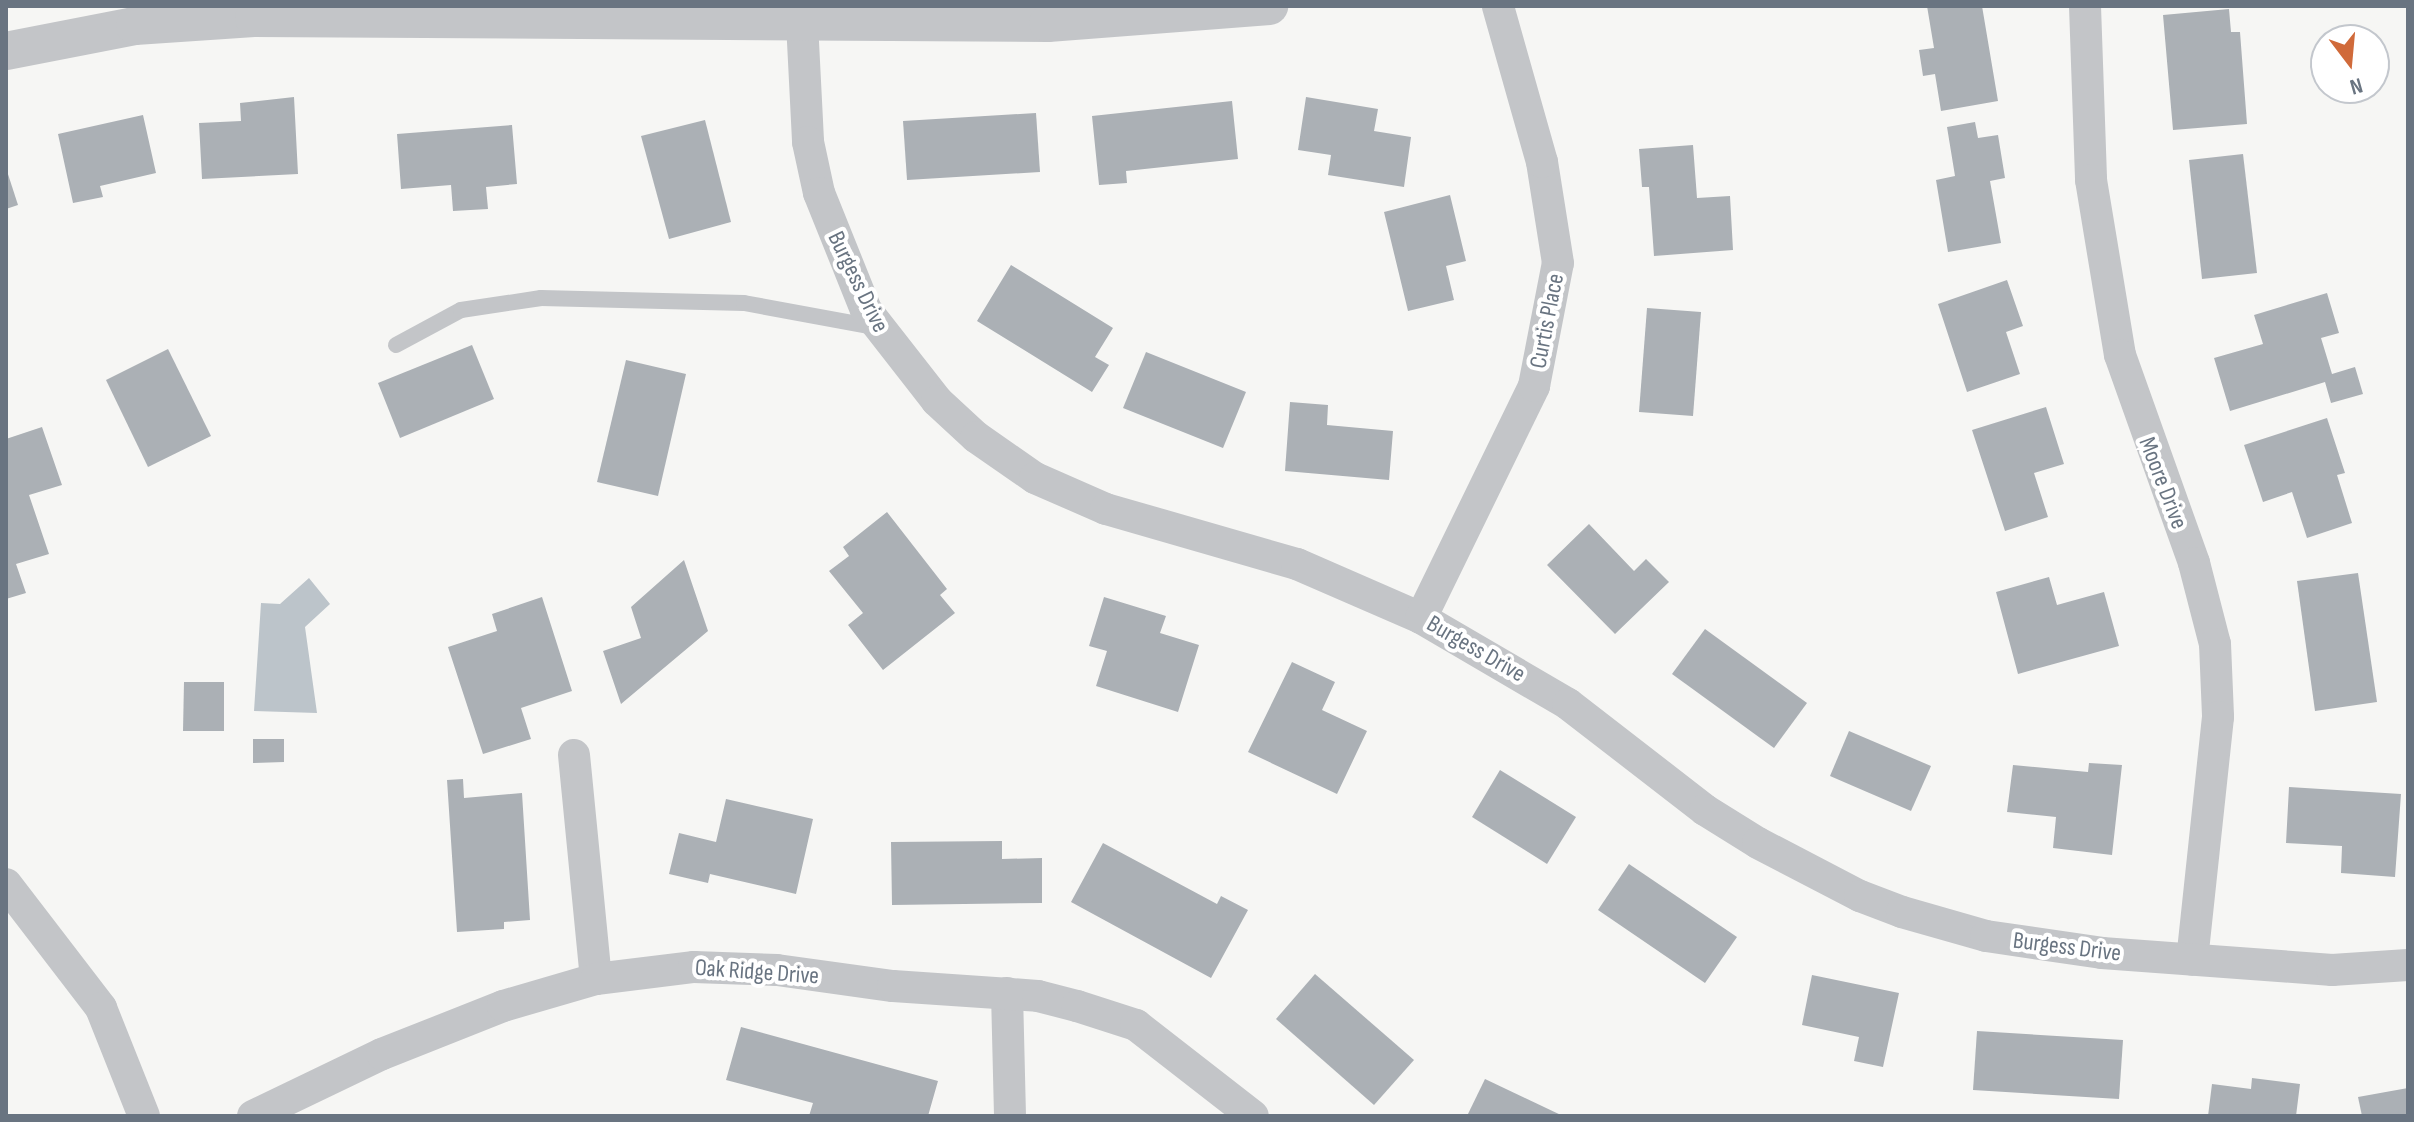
<!DOCTYPE html>
<style>
body{margin:0}
#map{position:relative;width:2414px;height:1122px;overflow:hidden;background:#f6f6f4;font-family:"Sofia Sans Condensed",sans-serif}
div>[style]{position:absolute}
.water>*{inset:0;background:#bcc4ca}
.building>*{inset:0;background:#abb0b5}
.service>*{height:16px;margin:-8px;padding:0 8px;transform-origin:8px;border-radius:8px;background:#c3c5c8}
.minor>*{height:32px;margin:-16px;padding:0 16px;transform-origin:16px;border-radius:16px;background:#c3c5c8}
.tertiary>*{height:38px;margin:-19px;padding:0 19px;transform-origin:19px;border-radius:19px;background:#c3c5c8}
span{translate:-50% -50%;white-space:nowrap;text-align:center;line-height:1.15;-webkit-text-stroke:8px #fff;paint-order:stroke}
.street-label{font-size:24px;color:#697481}
.frame{position:absolute;inset:0;border:8px solid #697481;pointer-events:none}
.north{position:absolute;left:2310px;top:24px;width:80px;height:80px;box-sizing:border-box;background:#fff;border:2px solid #c3c7cd;border-radius:50%;rotate:164deg;font-size:22px;font-weight:700;line-height:32px;text-align:center;color:#697481}
.north::after{content:'';display:block;margin:auto;width:28px;height:36px;background:#d06a3a;clip-path:polygon(50% 0,100% 100%,50% 72%,0 100%)}
</style>
<div id="map">
<div class="water">
<i style="clip-path:polygon(309px 578px,330px 604px,305px 627px,317px 713px,254px 711px,261px 603px,280px 604px)"></i>
</div>
<div class="building">
<i style="clip-path:polygon(1927px 6px,1982px 6px,1998px 101px,1941px 111px,1935px 74px,1923px 76px,1919px 50px,1934px 48px)"></i>
<i style="clip-path:polygon(2229px 9px,2231px 32px,2240px 32px,2247px 124px,2173px 130px,2163px 15px)"></i>
<i style="clip-path:polygon(294px 97px,298px 174px,202px 179px,199px 123px,241px 121px,240px 103px)"></i>
<i style="clip-path:polygon(1306px 97px,1378px 109px,1374px 131px,1411px 137px,1404px 187px,1328px 175px,1331px 155px,1298px 150px)"></i>
<i style="clip-path:polygon(1232px 101px,1238px 159px,1126px 171px,1127px 183px,1099px 185px,1092px 116px)"></i>
<i style="clip-path:polygon(1036px 113px,1040px 172px,907px 180px,903px 121px)"></i>
<i style="clip-path:polygon(143px 115px,156px 173px,100px 186px,103px 197px,73px 203px,58px 134px)"></i>
<i style="clip-path:polygon(705px 120px,731px 222px,669px 239px,641px 136px)"></i>
<i style="clip-path:polygon(1975px 122px,1978px 138px,1998px 135px,2005px 178px,1990px 181px,2001px 243px,1948px 252px,1936px 180px,1955px 176px,1947px 127px)"></i>
<i style="clip-path:polygon(512px 125px,517px 184px,486px 187px,488px 209px,453px 211px,451px 185px,401px 189px,397px 134px)"></i>
<i style="clip-path:polygon(1693px 145px,1697px 198px,1730px 196px,1733px 250px,1654px 256px,1649px 187px,1642px 187px,1639px 149px)"></i>
<i style="clip-path:polygon(2243px 154px,2257px 273px,2202px 279px,2189px 160px)"></i>
<i style="clip-path:polygon(6px 168px,18px 205px,6px 209px)"></i>
<i style="clip-path:polygon(1450px 195px,1466px 261px,1446px 266px,1454px 300px,1408px 311px,1384px 212px)"></i>
<i style="clip-path:polygon(1011px 265px,1113px 328px,1095px 357px,1109px 365px,1092px 392px,977px 321px)"></i>
<i style="clip-path:polygon(2007px 280px,2023px 326px,2006px 332px,2020px 374px,1967px 392px,1938px 304px)"></i>
<i style="clip-path:polygon(2327px 293px,2339px 333px,2321px 338px,2332px 374px,2355px 367px,2363px 394px,2331px 403px,2325px 382px,2230px 411px,2214px 358px,2263px 344px,2254px 315px)"></i>
<i style="clip-path:polygon(1647px 308px,1701px 312px,1693px 416px,1639px 412px)"></i>
<i style="clip-path:polygon(472px 345px,494px 399px,400px 438px,378px 383px)"></i>
<i style="clip-path:polygon(168px 349px,211px 436px,148px 467px,106px 380px)"></i>
<i style="clip-path:polygon(1146px 352px,1246px 392px,1223px 448px,1123px 408px)"></i>
<i style="clip-path:polygon(626px 360px,686px 374px,658px 496px,597px 482px)"></i>
<i style="clip-path:polygon(1290px 402px,1328px 405px,1327px 425px,1393px 431px,1389px 480px,1285px 471px)"></i>
<i style="clip-path:polygon(2046px 407px,2064px 464px,2034px 473px,2048px 517px,2005px 531px,1972px 430px)"></i>
<i style="clip-path:polygon(2327px 418px,2345px 473px,2337px 475px,2352px 523px,2307px 538px,2292px 492px,2263px 502px,2244px 445px)"></i>
<i style="clip-path:polygon(42px 427px,62px 485px,29px 495px,49px 554px,16px 564px,26px 593px,6px 599px,6px 439px)"></i>
<i style="clip-path:polygon(887px 512px,947px 589px,940px 595px,955px 613px,883px 670px,848px 625px,863px 613px,829px 571px,849px 556px,843px 547px)"></i>
<i style="clip-path:polygon(1589px 524px,1634px 571px,1646px 559px,1669px 582px,1615px 634px,1547px 565px)"></i>
<i style="clip-path:polygon(684px 560px,708px 631px,621px 704px,603px 651px,641px 638px,631px 607px)"></i>
<i style="clip-path:polygon(2358px 573px,2377px 702px,2315px 711px,2297px 581px)"></i>
<i style="clip-path:polygon(2049px 577px,2057px 605px,2104px 592px,2119px 646px,2018px 674px,1996px 592px)"></i>
<i style="clip-path:polygon(542px 597px,572px 691px,521px 708px,531px 739px,483px 754px,448px 647px,497px 631px,492px 614px)"></i>
<i style="clip-path:polygon(1104px 597px,1166px 616px,1160px 633px,1199px 645px,1178px 712px,1096px 686px,1107px 651px,1089px 646px)"></i>
<i style="clip-path:polygon(1705px 629px,1807px 703px,1774px 748px,1672px 674px)"></i>
<i style="clip-path:polygon(1292px 662px,1335px 682px,1322px 710px,1367px 731px,1337px 794px,1248px 752px)"></i>
<i style="clip-path:polygon(184px 682px,224px 682px,224px 731px,183px 731px)"></i>
<i style="clip-path:polygon(1849px 731px,1931px 766px,1911px 811px,1830px 776px)"></i>
<i style="clip-path:polygon(253px 739px,284px 739px,284px 762px,253px 763px)"></i>
<i style="clip-path:polygon(2089px 763px,2122px 765px,2112px 855px,2053px 848px,2056px 817px,2007px 812px,2013px 765px,2088px 772px)"></i>
<i style="clip-path:polygon(1500px 770px,1576px 817px,1547px 864px,1472px 817px)"></i>
<i style="clip-path:polygon(463px 779px,464px 798px,522px 793px,530px 920px,504px 922px,504px 929px,457px 932px,447px 780px)"></i>
<i style="clip-path:polygon(2289px 787px,2401px 794px,2395px 877px,2341px 873px,2342px 846px,2286px 843px)"></i>
<i style="clip-path:polygon(726px 799px,813px 819px,796px 894px,710px 874px,708px 883px,669px 874px,679px 833px,716px 842px)"></i>
<i style="clip-path:polygon(1002px 841px,1002px 859px,1042px 858px,1042px 903px,892px 905px,891px 842px)"></i>
<i style="clip-path:polygon(1103px 843px,1217px 904px,1221px 896px,1248px 910px,1211px 978px,1071px 902px)"></i>
<i style="clip-path:polygon(1629px 864px,1737px 937px,1705px 983px,1598px 910px)"></i>
<i style="clip-path:polygon(1315px 974px,1414px 1060px,1374px 1105px,1276px 1019px)"></i>
<i style="clip-path:polygon(1812px 975px,1899px 993px,1883px 1067px,1854px 1061px,1859px 1037px,1802px 1025px)"></i>
<i style="clip-path:polygon(741px 1027px,938px 1081px,928px 1116px,809px 1116px,813px 1103px,726px 1080px)"></i>
<i style="clip-path:polygon(1977px 1031px,2123px 1040px,2119px 1099px,1973px 1090px)"></i>
<i style="clip-path:polygon(2252px 1078px,2300px 1084px,2296px 1116px,2208px 1116px,2212px 1084px,2251px 1089px)"></i>
<i style="clip-path:polygon(1485px 1079px,1563px 1116px,1467px 1116px)"></i>
<i style="clip-path:polygon(2408px 1088px,2408px 1116px,2362px 1116px,2358px 1097px)"></i>
</div>
<div class="service">
<i style="left:396px;top:345px;width:74px;rotate:-28.3deg"></i>
<i style="left:461px;top:310px;width:81px;rotate:-8.5deg"></i>
<i style="left:541px;top:298px;width:203px;rotate:1.4deg"></i>
<i style="left:744px;top:303px;width:133px;rotate:10.4deg"></i>
</div>
<div class="minor">
<i style="left:2085px;top:6px;width:174px;rotate:88deg"></i>
<i style="left:2091px;top:180px;width:177px;rotate:80.6deg"></i>
<i style="left:2120px;top:355px;width:221px;rotate:70.4deg"></i>
<i style="left:2194px;top:563px;width:84px;rotate:75.5deg"></i>
<i style="left:2215px;top:644px;width:73px;rotate:87.6deg"></i>
<i style="left:2218px;top:717px;width:244px;rotate:96.1deg"></i>
<i style="left:802px;top:22px;width:120px;rotate:87.1deg"></i>
<i style="left:808px;top:142px;width:52px;rotate:77.8deg"></i>
<i style="left:819px;top:193px;width:126px;rotate:68.1deg"></i>
<i style="left:866px;top:310px;width:115px;rotate:52deg"></i>
<i style="left:937px;top:401px;width:53px;rotate:42.7deg"></i>
<i style="left:976px;top:437px;width:72px;rotate:34.8deg"></i>
<i style="left:1035px;top:478px;width:77px;rotate:23.6deg"></i>
<i style="left:1106px;top:509px;width:199px;rotate:16.1deg"></i>
<i style="left:1297px;top:564px;width:135px;rotate:23.5deg"></i>
<i style="left:1421px;top:618px;width:170px;rotate:30.3deg"></i>
<i style="left:1568px;top:704px;width:173px;rotate:37.7deg"></i>
<i style="left:1705px;top:810px;width:62px;rotate:31.9deg"></i>
<i style="left:1758px;top:843px;width:115px;rotate:27.5deg"></i>
<i style="left:1860px;top:896px;width:45px;rotate:20.9deg"></i>
<i style="left:1902px;top:912px;width:87px;rotate:15.9deg"></i>
<i style="left:1986px;top:936px;width:117px;rotate:8.3deg"></i>
<i style="left:2102px;top:953px;width:231px;rotate:4.2deg"></i>
<i style="left:2332px;top:970px;width:76px;rotate:-3.8deg"></i>
<i style="left:1421px;top:618px;width:258px;rotate:-64deg"></i>
<i style="left:1534px;top:386px;width:125px;rotate:-79deg"></i>
<i style="left:1558px;top:263px;width:102px;rotate:-99deg"></i>
<i style="left:1542px;top:162px;width:162px;rotate:-105.8deg"></i>
<i style="left:574px;top:755px;width:225px;rotate:84.4deg"></i>
<i style="left:6px;top:884px;width:156px;rotate:52.5deg"></i>
<i style="left:101px;top:1008px;width:116px;rotate:68.3deg"></i>
<i style="left:1007px;top:993px;width:123px;rotate:88.6deg"></i>
<i style="left:253px;top:1116px;width:143px;rotate:-25.7deg"></i>
<i style="left:382px;top:1054px;width:130px;rotate:-21.6deg"></i>
<i style="left:503px;top:1006px;width:97px;rotate:-16.2deg"></i>
<i style="left:596px;top:979px;width:99px;rotate:-7deg"></i>
<i style="left:694px;top:967px;width:83px;rotate:2.1deg"></i>
<i style="left:777px;top:970px;width:117px;rotate:7.9deg"></i>
<i style="left:893px;top:986px;width:145px;rotate:3.9deg"></i>
<i style="left:1038px;top:996px;width:40px;rotate:14.4deg"></i>
<i style="left:1077px;top:1006px;width:62px;rotate:17.9deg"></i>
<i style="left:1136px;top:1025px;width:148px;rotate:37.9deg"></i>
</div>
<div class="tertiary">
<i style="left:6px;top:51px;width:131px;rotate:-11deg"></i>
<i style="left:135px;top:26px;width:119px;rotate:-3.8deg"></i>
<i style="left:254px;top:18px;width:794px;rotate:0.36deg"></i>
<i style="left:1048px;top:23px;width:222px;rotate:-4.4deg"></i>
</div>
<div class="street-label">
<span style="left:858px;top:282px;rotate:64deg">Burgess Drive</span>
<span style="left:1547px;top:321px;rotate:-79deg">Curtis Place</span>
<span style="left:2163px;top:483px;rotate:69deg">Moore Drive</span>
<span style="left:1476px;top:649px;rotate:30deg">Burgess Drive</span>
<span style="left:2067px;top:947px;rotate:7deg">Burgess Drive</span>
<span style="left:757px;top:972px;rotate:4deg">Oak Ridge Drive</span>
</div>
<div class="frame"></div>
<div class="north">N</div>
</div>
